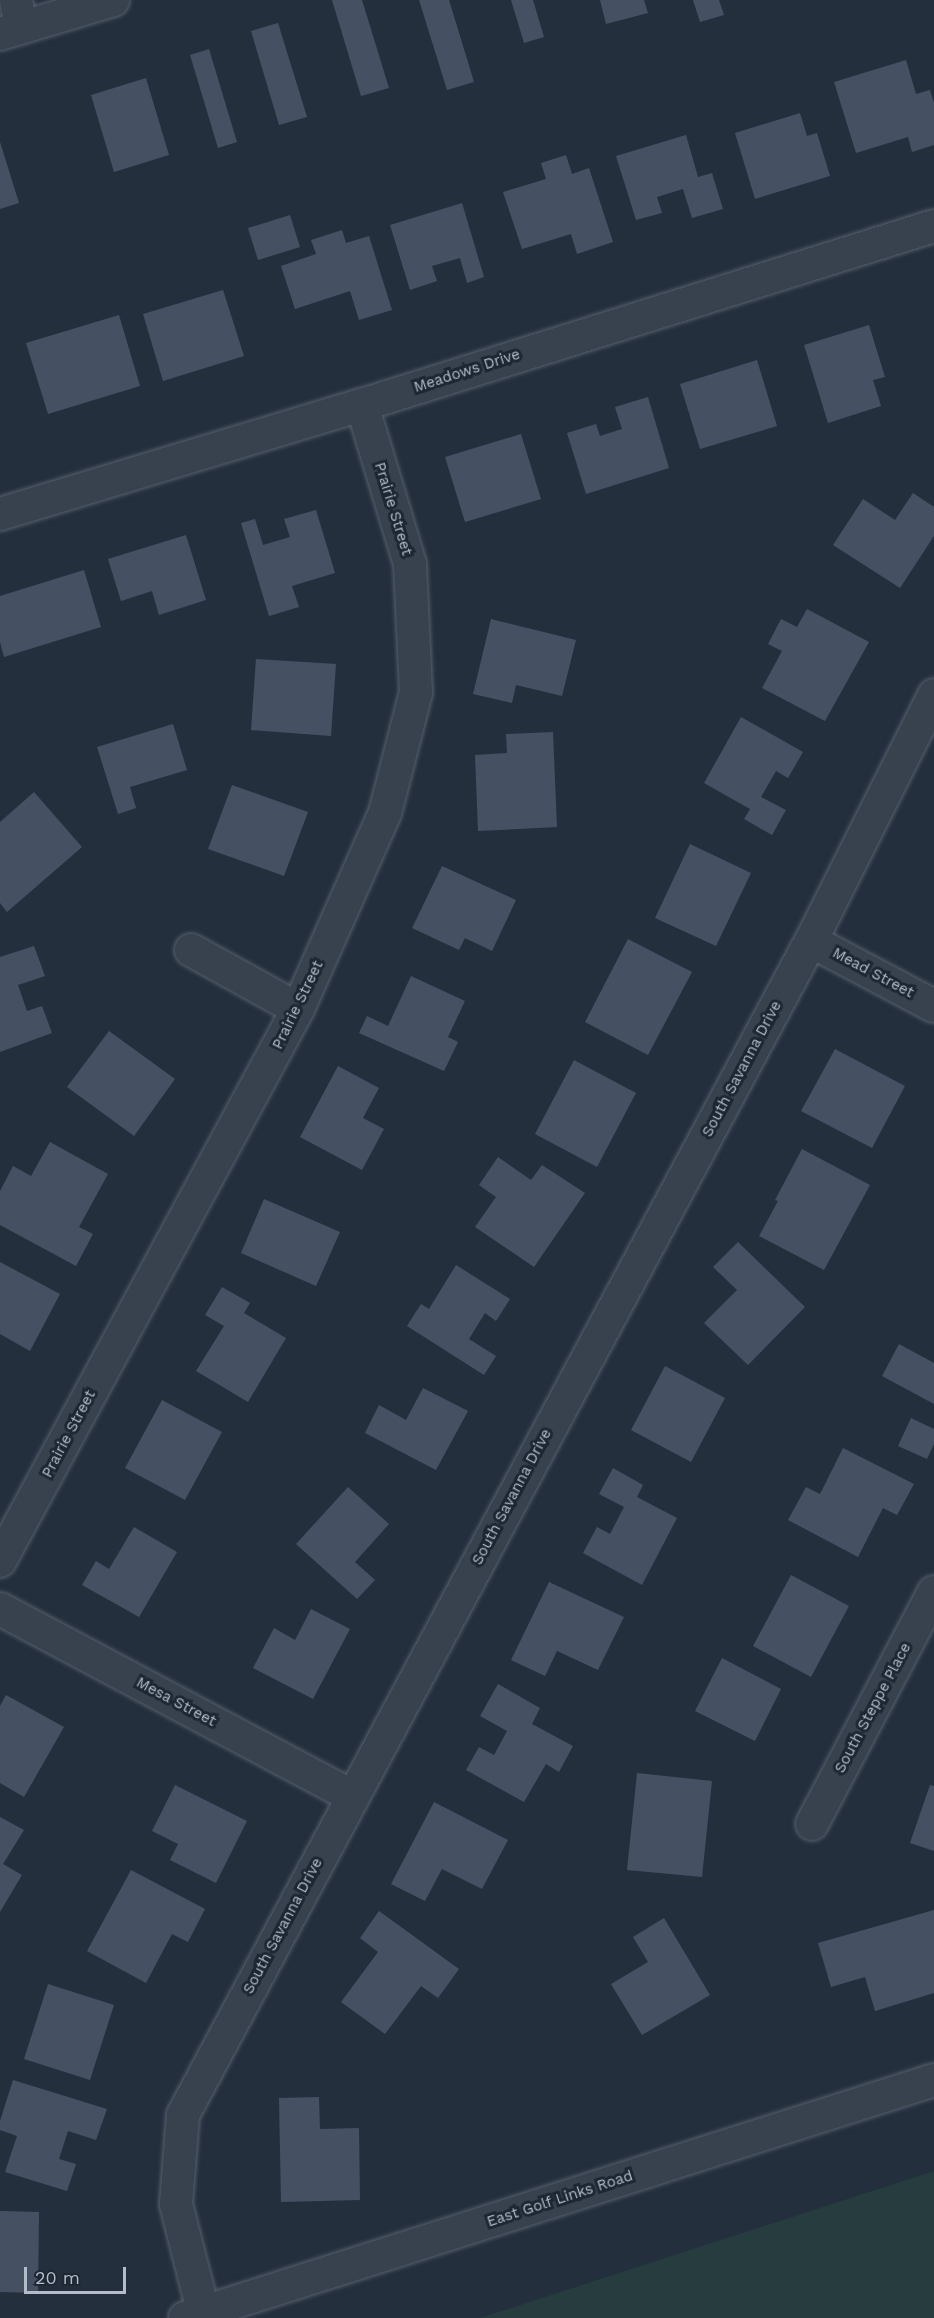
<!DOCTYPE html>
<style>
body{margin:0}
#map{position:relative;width:934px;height:2318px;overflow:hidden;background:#242f3e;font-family:"Work Sans",sans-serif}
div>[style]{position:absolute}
.green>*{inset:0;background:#263c3f}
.building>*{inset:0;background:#455162}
.roads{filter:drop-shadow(0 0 2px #565f6c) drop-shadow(0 0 2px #565f6c)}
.street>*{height:32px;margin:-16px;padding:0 16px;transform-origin:16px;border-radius:16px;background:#38414e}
span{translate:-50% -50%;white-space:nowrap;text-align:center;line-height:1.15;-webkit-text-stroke:6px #1d2633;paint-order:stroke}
.street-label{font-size:15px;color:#b4bcc9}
.scale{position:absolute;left:24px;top:2267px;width:102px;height:27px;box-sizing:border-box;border:3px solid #b4bcc9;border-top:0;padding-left:8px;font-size:18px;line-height:21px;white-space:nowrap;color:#b4bcc9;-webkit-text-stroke:4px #1d2633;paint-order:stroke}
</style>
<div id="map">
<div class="green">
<i style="clip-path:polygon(934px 2171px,934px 2318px,480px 2318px)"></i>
</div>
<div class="building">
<i style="clip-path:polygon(332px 0,362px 0,389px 88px,361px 96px)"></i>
<i style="clip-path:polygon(419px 0,449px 0,474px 82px,447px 90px)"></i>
<i style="clip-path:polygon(511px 0,533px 0,544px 37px,524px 43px)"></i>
<i style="clip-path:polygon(600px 0,644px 0,648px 13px,606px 24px)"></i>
<i style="clip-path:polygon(693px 0,719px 0,724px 15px,700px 22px)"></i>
<i style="clip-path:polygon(278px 23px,307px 117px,279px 125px,251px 31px)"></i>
<i style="clip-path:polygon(209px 49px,237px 142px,218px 148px,190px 55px)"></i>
<i style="clip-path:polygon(906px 60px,916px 94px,930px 90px,934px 103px,934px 145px,912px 152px,908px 137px,856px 153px,834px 82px)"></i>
<i style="clip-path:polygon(146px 78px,169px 155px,114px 172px,91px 95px)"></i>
<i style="clip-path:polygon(800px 113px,807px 136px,817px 133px,830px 176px,755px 199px,735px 133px)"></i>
<i style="clip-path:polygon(686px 135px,698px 177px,712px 173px,723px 209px,692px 218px,683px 189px,657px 197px,662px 213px,636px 220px,616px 156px)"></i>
<i style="clip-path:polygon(0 142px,19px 203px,0 209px)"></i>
<i style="clip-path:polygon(566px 155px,572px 174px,589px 168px,613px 242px,577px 254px,571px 234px,522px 249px,503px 192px,546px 179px,541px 163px)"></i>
<i style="clip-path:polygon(462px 203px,484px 277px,467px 283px,460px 258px,432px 266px,437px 281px,410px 290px,390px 225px)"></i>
<i style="clip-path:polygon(290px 215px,300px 247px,258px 260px,248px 228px)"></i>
<i style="clip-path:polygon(342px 230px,346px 243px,369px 236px,392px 310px,359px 320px,350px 291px,295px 309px,281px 266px,316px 254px,311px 240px)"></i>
<i style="clip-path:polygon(223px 290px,244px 356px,163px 381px,143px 314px)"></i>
<i style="clip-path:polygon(119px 315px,140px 386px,48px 414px,26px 343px)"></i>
<i style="clip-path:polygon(869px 325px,885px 377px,873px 380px,881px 406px,828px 423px,804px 345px)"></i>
<i style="clip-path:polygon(757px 360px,777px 426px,700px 449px,680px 384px)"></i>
<i style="clip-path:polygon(648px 397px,669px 468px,586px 494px,567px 433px,596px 424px,600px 436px,622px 429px,615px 407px)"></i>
<i style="clip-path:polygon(521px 434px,541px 499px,465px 522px,445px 457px)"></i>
<i style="clip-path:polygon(913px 493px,934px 507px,934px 536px,900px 588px,833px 545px,863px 499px,895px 520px)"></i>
<i style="clip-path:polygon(316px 510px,335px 573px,292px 586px,299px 607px,269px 616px,241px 523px,255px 519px,263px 545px,290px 537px,284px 519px)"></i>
<i style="clip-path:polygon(186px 535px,206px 600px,159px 615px,152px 591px,121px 601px,108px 559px)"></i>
<i style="clip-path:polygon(84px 570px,101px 627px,4px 657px,0 642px,0 596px)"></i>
<i style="clip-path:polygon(807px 609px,869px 642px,825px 721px,762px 688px,782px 651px,768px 644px,781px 619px,797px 627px)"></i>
<i style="clip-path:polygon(491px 619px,576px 640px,562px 696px,516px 685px,512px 703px,473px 694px)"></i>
<i style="clip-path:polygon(256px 659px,336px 664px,331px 736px,251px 730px)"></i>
<i style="clip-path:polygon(741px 717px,803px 752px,788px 778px,776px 771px,761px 797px,786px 810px,772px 835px,744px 819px,750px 809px,704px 783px)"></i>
<i style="clip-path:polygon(173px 724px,187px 770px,130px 787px,136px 808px,118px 814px,97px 747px)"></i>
<i style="clip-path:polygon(553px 732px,557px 827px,478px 831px,475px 755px,507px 753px,506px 734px)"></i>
<i style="clip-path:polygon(232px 785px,308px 812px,284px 876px,208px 849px)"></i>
<i style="clip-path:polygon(34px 792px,82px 847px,7px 912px,0 903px,0 822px)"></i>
<i style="clip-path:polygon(690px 844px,751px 873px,716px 946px,655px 918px)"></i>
<i style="clip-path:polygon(442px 866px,516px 900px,492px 951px,465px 938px,459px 950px,412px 928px)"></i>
<i style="clip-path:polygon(628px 939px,692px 972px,648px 1055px,585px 1022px)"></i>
<i style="clip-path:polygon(34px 946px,45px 976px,18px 985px,27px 1011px,42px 1006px,52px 1033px,0 1052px,0 957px)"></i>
<i style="clip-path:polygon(411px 976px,465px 1001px,448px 1037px,458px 1042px,444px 1071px,359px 1033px,367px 1016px,388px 1026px)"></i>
<i style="clip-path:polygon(109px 1031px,175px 1079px,134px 1136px,67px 1087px)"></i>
<i style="clip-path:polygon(835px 1049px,905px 1086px,872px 1148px,801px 1111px)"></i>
<i style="clip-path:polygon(574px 1060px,636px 1093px,597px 1167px,535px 1134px)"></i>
<i style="clip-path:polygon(338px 1066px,379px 1088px,363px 1118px,384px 1129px,362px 1170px,300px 1137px)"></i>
<i style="clip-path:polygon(50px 1142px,108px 1174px,79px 1227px,93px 1234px,76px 1266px,0 1225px,0 1191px,13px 1166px,31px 1176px)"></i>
<i style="clip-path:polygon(802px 1149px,870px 1185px,824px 1270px,759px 1236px,778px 1201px,775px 1200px)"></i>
<i style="clip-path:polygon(498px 1157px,531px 1180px,542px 1165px,585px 1193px,534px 1267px,475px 1227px,496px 1197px,479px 1185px)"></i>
<i style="clip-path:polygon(264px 1199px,340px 1232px,316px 1286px,241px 1253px)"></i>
<i style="clip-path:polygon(738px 1242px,805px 1307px,748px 1365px,704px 1323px,737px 1290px,713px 1267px)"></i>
<i style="clip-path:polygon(0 1262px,60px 1294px,30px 1351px,0 1334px)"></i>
<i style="clip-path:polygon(456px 1265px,510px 1299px,496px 1321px,485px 1313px,469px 1339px,496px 1356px,484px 1375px,407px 1326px,421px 1304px,429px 1309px)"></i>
<i style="clip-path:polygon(222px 1287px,250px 1303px,244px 1313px,286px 1338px,248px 1402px,196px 1371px,224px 1326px,205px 1315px)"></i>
<i style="clip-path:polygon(899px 1344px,934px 1363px,934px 1404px,882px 1376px)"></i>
<i style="clip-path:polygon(665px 1366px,725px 1398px,691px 1462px,631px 1430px)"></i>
<i style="clip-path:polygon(423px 1388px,468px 1411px,436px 1470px,365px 1433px,379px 1405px,406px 1420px)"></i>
<i style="clip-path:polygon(162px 1400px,222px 1432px,185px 1500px,125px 1468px)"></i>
<i style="clip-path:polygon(911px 1418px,934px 1429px,934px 1444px,927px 1459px,898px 1446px)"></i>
<i style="clip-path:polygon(843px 1448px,914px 1484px,897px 1515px,883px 1508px,858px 1557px,788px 1520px,806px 1487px,820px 1494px)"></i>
<i style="clip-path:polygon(613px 1468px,643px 1485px,637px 1497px,677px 1518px,642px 1585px,583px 1553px,597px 1527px,610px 1534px,624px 1507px,599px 1494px)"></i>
<i style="clip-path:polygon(348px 1487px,389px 1524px,355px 1562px,375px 1580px,357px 1599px,296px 1544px)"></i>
<i style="clip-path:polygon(134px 1527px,177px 1552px,139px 1617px,82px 1585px,96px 1561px,109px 1569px)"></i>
<i style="clip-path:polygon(791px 1575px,849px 1606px,811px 1677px,753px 1646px)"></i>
<i style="clip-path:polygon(549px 1582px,624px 1617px,598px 1670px,557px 1651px,545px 1676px,511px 1660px)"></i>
<i style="clip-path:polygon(311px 1609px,350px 1629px,313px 1699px,253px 1668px,274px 1628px,295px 1640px)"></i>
<i style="clip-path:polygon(722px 1658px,781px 1689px,755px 1741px,695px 1711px)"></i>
<i style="clip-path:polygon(498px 1684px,540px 1708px,532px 1724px,573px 1746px,559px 1772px,546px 1764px,524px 1802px,466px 1770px,479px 1747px,494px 1755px,507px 1731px,480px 1716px)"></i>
<i style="clip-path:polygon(6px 1695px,64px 1727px,24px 1797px,0 1783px,0 1706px)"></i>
<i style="clip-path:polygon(637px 1773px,712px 1781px,702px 1877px,627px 1870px)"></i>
<i style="clip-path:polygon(175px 1785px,247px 1821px,216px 1883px,170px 1860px,178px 1844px,152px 1831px)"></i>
<i style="clip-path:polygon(930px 1785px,934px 1786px,934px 1851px,910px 1843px)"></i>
<i style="clip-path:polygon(434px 1802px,508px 1840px,482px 1889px,442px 1869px,425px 1901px,391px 1884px)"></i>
<i style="clip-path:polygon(0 1817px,24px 1830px,3px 1864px,22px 1875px,0 1912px)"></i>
<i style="clip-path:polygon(131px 1870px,205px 1909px,188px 1942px,172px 1934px,146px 1983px,87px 1951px)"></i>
<i style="clip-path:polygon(934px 1910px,934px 1993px,875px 2011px,865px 1977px,831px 1987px,818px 1943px)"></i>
<i style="clip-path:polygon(379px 1911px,459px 1969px,438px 1998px,421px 1986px,385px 2034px,341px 2002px,378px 1952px,360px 1938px)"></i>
<i style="clip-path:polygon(664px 1918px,710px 1995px,642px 2035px,611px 1984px,648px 1962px,633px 1937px)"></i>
<i style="clip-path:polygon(48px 1984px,114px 2005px,90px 2080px,24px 2059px)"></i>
<i style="clip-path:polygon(13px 2080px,107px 2109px,96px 2140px,68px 2131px,59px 2159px,76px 2164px,67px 2191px,5px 2172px,17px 2136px,0 2130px,0 2121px)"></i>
<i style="clip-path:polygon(319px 2097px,320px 2129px,359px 2128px,360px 2200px,281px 2202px,279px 2098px)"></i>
<i style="clip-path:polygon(0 2211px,39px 2212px,38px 2293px,0 2292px)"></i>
</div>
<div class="roads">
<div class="street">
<i style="left:16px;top:0;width:28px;rotate:80deg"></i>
<i style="left:0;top:34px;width:118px;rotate:-16.7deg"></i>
<i style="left:0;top:514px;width:378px;rotate:-16.8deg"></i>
<i style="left:362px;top:405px;width:599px;rotate:-17.38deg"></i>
<i style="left:811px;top:941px;width:139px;rotate:27.9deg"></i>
<i style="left:191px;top:950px;width:122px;rotate:28.9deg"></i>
<i style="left:0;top:1561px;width:627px;rotate:-61.64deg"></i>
<i style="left:298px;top:1009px;width:214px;rotate:-66.1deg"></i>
<i style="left:385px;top:813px;width:125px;rotate:-75.6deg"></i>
<i style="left:416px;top:692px;width:128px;rotate:-92.7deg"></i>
<i style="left:410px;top:564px;width:166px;rotate:-106.8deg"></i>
<i style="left:0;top:1609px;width:399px;rotate:28deg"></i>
<i style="left:812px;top:1824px;width:262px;rotate:-62.3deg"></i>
<i style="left:185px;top:2318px;width:786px;rotate:-17.63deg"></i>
<i style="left:205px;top:2318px;width:118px;rotate:-104.3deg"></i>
<i style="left:176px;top:2204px;width:89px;rotate:-85.5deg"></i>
<i style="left:183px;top:2115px;width:1331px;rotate:-61.86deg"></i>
<i style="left:811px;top:941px;width:275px;rotate:-63.4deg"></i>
</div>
</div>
<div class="street-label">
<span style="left:467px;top:371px;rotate:-18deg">Meadows Drive</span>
<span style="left:393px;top:509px;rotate:73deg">Prairie Street</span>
<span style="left:873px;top:973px;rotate:28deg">Mead Street</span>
<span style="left:298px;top:1005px;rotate:-64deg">Prairie Street</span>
<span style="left:742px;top:1069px;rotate:-62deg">South Savanna Drive</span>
<span style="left:69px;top:1434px;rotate:-62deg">Prairie Street</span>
<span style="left:512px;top:1497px;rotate:-62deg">South Savanna Drive</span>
<span style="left:176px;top:1702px;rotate:28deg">Mesa Street</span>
<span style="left:873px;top:1708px;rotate:-62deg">South Steppe Place</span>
<span style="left:283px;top:1926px;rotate:-62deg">South Savanna Drive</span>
<span style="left:560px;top:2199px;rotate:-18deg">East Golf Links Road</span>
</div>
<div class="scale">20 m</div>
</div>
